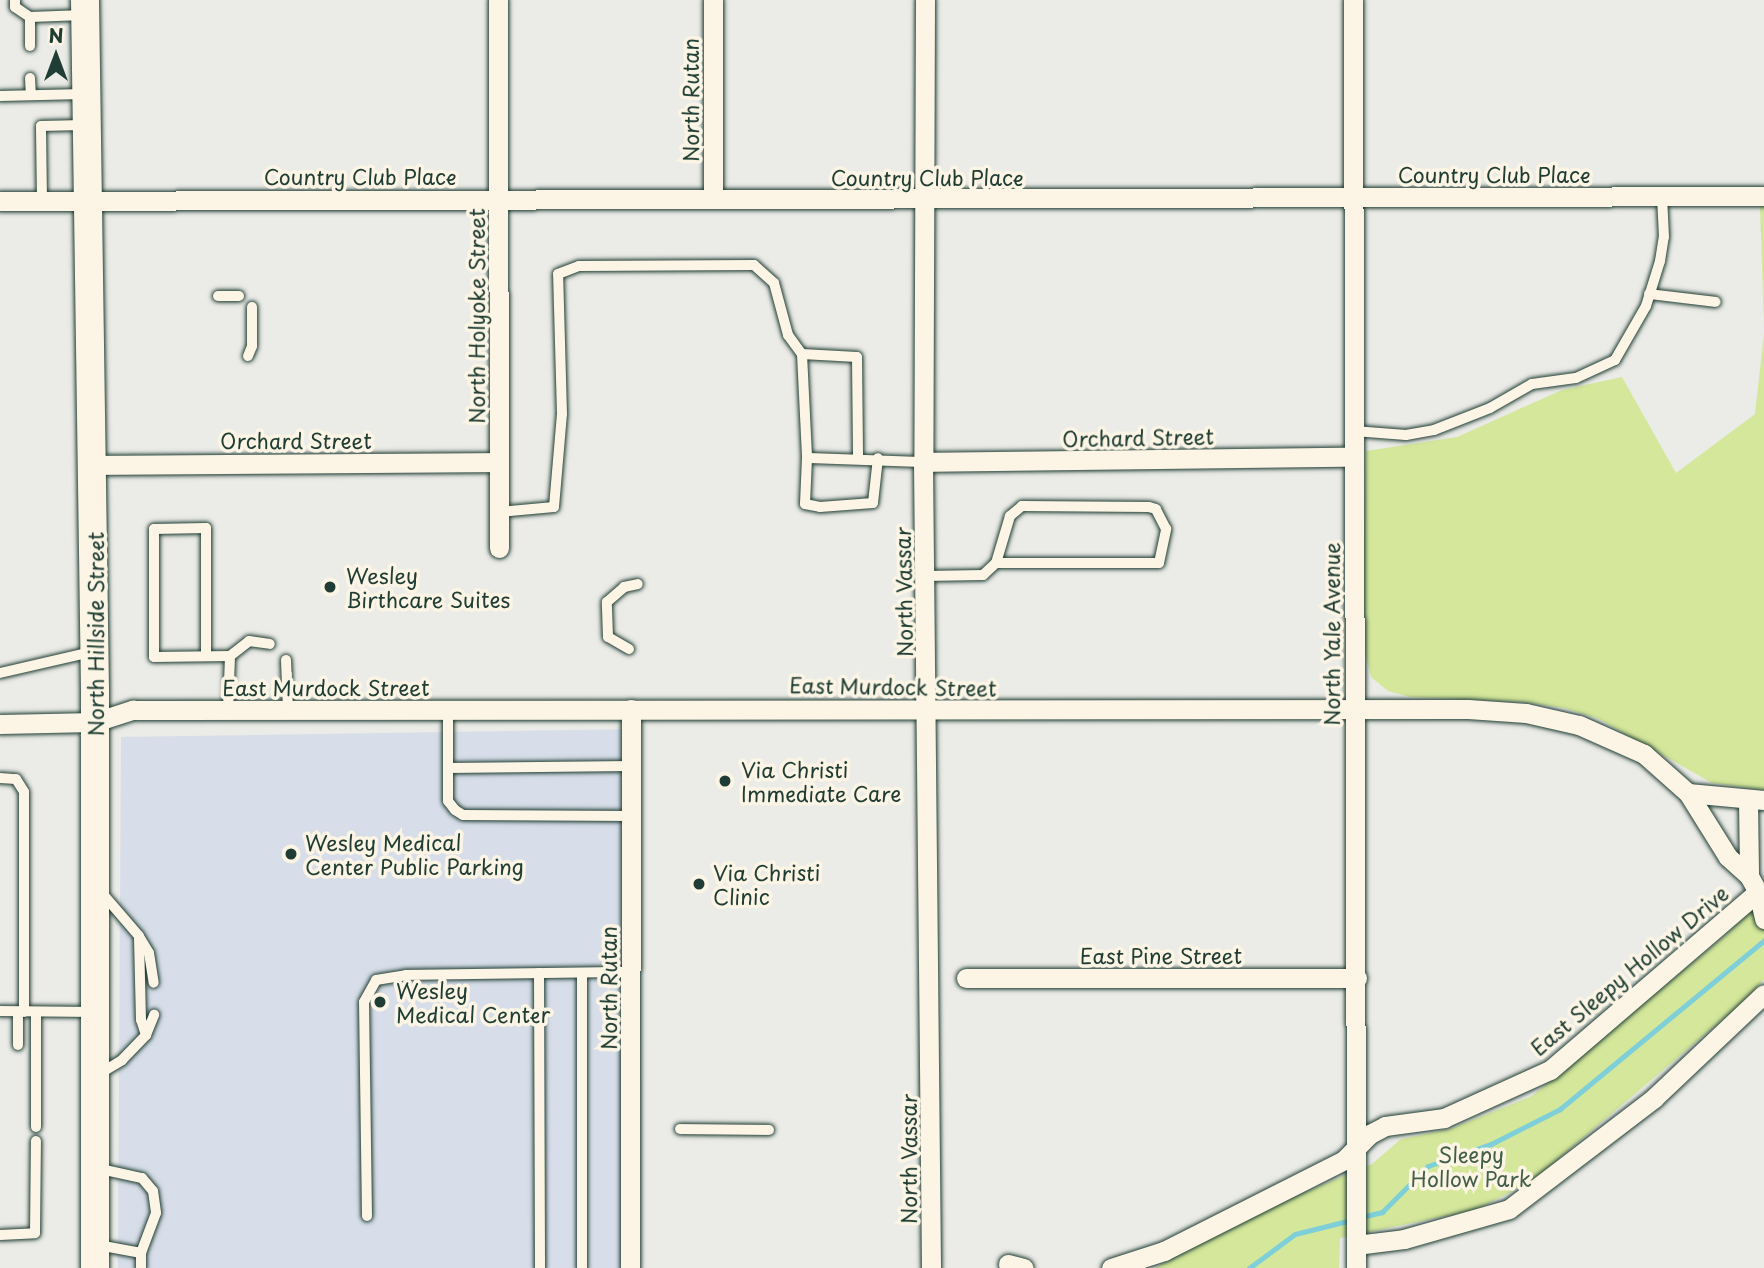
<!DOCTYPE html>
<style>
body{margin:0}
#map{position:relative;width:1764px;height:1268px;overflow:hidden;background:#ebebe7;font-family:"Playpen Sans",sans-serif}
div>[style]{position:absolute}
.built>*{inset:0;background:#d7dee9}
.green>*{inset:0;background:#d4e79b}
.stream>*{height:5px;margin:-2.5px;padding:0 2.5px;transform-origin:2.5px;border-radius:2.5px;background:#7ecfd8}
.roads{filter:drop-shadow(0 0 2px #1f3d34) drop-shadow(0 0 2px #1f3d34)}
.lane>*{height:10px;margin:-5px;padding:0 5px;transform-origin:5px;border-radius:5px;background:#fcf5e5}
.street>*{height:19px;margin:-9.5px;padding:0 9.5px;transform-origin:9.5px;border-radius:9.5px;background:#fcf5e5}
.secondary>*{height:28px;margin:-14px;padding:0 14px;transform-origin:14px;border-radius:14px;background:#fcf5e5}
.dots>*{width:19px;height:19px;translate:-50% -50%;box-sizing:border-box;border:4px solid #fcf5e5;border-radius:50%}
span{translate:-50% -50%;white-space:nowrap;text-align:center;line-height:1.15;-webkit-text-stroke:7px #fcf5e5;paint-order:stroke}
.street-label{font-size:21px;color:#1f3d34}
.poi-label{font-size:21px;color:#1f3d34}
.left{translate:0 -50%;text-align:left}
.park-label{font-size:21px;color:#435f49}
.north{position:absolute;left:21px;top:21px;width:70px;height:70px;-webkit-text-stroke:5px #fcf5e5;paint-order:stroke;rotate:0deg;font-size:19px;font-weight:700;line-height:28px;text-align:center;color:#1f3d34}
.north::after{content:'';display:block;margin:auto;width:24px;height:32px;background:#1f3d34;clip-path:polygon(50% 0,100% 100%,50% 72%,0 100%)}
</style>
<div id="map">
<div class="built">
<i style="clip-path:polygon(641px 729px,640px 1268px,118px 1268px,121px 737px)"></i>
</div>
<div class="green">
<i style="clip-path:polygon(1764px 206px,1764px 327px,1760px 207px)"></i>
<i style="clip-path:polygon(1764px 333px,1764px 790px,1712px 783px,1599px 719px,1564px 708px,1522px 702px,1410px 697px,1388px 691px,1371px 677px,1362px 639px,1366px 451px,1457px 437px,1562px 390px,1622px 377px,1676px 473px,1755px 414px)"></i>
<i style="clip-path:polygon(1764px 897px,1764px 979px,1748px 998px,1531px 1182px,1475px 1210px,1340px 1238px,1339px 1268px,1154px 1268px,1270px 1207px,1372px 1164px,1401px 1139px,1450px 1129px,1532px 1096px,1727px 934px)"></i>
</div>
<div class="stream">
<i style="left:1361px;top:1217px;width:22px;rotate:-13deg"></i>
<i style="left:1382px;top:1212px;width:65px;rotate:-45deg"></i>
<i style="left:1428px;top:1166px;width:67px;rotate:-19.2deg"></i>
<i style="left:1491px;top:1144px;width:77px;rotate:-26.9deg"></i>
<i style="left:1560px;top:1109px;width:265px;rotate:-39.6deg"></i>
<i style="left:1249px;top:1268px;width:57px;rotate:-36.5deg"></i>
<i style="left:1295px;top:1234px;width:58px;rotate:-14deg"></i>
</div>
<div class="roads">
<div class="lane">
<i style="left:15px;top:0;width:7px;rotate:90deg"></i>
<i style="left:15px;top:7px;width:18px;rotate:34deg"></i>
<i style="left:30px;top:17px;width:54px;rotate:-2.1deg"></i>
<i style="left:30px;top:17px;width:29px;rotate:90deg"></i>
<i style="left:30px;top:78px;width:17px;rotate:87deg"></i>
<i style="left:0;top:96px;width:83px;rotate:-1.4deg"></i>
<i style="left:42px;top:200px;width:74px;rotate:-90.8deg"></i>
<i style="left:41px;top:126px;width:42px;rotate:-1.4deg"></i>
<i style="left:1649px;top:294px;width:67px;rotate:6.8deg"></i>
<i style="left:218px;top:296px;width:21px"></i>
<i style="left:802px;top:354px;width:55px;rotate:3.1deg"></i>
<i style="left:857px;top:357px;width:101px;rotate:89.4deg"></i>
<i style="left:248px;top:356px;width:11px;rotate:-68deg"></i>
<i style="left:252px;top:346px;width:39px;rotate:-90deg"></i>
<i style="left:1354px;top:431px;width:52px;rotate:4.4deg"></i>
<i style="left:1406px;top:435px;width:28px;rotate:-10deg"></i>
<i style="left:1434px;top:430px;width:60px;rotate:-21.4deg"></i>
<i style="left:1490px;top:408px;width:48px;rotate:-29.7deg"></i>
<i style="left:1532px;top:384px;width:44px;rotate:-7.8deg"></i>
<i style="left:1576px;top:378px;width:43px;rotate:-24.8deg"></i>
<i style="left:1615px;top:360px;width:62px;rotate:-60.1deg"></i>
<i style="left:1646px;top:306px;width:47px;rotate:-72.7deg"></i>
<i style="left:1660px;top:261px;width:24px;rotate:-81deg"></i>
<i style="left:1664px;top:237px;width:41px;rotate:-92.8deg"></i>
<i style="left:807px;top:458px;width:46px;rotate:92.5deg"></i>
<i style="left:805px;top:504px;width:15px;rotate:11deg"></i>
<i style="left:820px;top:507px;width:53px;rotate:-4.3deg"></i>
<i style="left:873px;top:503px;width:45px;rotate:-83.7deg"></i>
<i style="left:499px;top:512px;width:55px;rotate:-5.2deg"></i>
<i style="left:554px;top:507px;width:93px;rotate:-85.1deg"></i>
<i style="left:562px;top:414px;width:140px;rotate:-91.6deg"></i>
<i style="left:558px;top:274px;width:22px;rotate:-21deg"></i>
<i style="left:579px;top:266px;width:175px;rotate:-0.3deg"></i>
<i style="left:754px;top:265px;width:27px;rotate:42deg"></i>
<i style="left:774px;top:283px;width:54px;rotate:74.9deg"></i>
<i style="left:788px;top:335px;width:24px;rotate:54deg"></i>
<i style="left:802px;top:354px;width:104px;rotate:87.2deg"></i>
<i style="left:807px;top:458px;width:116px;rotate:2deg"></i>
<i style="left:925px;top:576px;width:58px;rotate:-1deg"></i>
<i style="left:983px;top:575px;width:18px;rotate:-43deg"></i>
<i style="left:996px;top:563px;width:163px"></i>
<i style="left:1159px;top:563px;width:35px;rotate:-78deg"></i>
<i style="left:1166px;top:529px;width:22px;rotate:-117deg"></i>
<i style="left:1156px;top:509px;width:7px;rotate:-164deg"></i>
<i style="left:1149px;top:507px;width:127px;rotate:-179.5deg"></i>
<i style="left:1022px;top:506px;width:16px;rotate:140deg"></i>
<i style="left:1010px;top:516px;width:49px;rotate:106.6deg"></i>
<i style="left:629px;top:649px;width:24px;rotate:-150deg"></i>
<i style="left:608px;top:637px;width:35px;rotate:-92deg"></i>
<i style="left:607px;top:602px;width:23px;rotate:-41deg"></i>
<i style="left:624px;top:587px;width:14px;rotate:-12deg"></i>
<i style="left:206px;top:656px;width:128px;rotate:-90deg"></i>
<i style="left:206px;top:528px;width:52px;rotate:178.9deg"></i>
<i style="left:154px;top:529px;width:128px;rotate:90deg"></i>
<i style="left:154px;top:657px;width:76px;rotate:-0.8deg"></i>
<i style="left:230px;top:656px;width:54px;rotate:92.1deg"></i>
<i style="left:230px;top:656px;width:24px;rotate:-38deg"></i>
<i style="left:249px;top:641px;width:21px;rotate:8deg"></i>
<i style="left:286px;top:660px;width:50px;rotate:87.7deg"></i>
<i style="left:0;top:673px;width:93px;rotate:-13deg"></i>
<i style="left:448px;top:709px;width:92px;rotate:90deg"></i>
<i style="left:448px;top:801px;width:11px;rotate:52deg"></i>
<i style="left:455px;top:810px;width:9px;rotate:32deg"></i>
<i style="left:463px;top:815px;width:168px;rotate:0.3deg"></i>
<i style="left:448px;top:768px;width:183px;rotate:-0.6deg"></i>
<i style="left:0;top:778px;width:16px;rotate:4deg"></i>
<i style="left:16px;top:779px;width:15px;rotate:58deg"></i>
<i style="left:24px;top:792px;width:220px;rotate:90deg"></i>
<i style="left:140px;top:938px;width:17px;rotate:59deg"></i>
<i style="left:149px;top:953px;width:30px;rotate:81deg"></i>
<i style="left:539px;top:973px;width:295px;rotate:89.8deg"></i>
<i style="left:582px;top:973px;width:295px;rotate:90deg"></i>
<i style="left:0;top:1011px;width:94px;rotate:0.6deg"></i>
<i style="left:36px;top:1012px;width:115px;rotate:90deg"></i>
<i style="left:146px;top:1035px;width:22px;rotate:-68deg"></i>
<i style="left:18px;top:1045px;width:33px;rotate:-90deg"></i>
<i style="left:99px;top:1074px;width:27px;rotate:-31deg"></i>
<i style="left:122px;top:1060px;width:35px;rotate:-46deg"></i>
<i style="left:146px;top:1035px;width:16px;rotate:-108deg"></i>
<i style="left:141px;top:1020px;width:84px;rotate:-91.4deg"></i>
<i style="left:139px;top:936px;width:58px;rotate:-130.8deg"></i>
<i style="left:680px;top:1129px;width:89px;rotate:0.6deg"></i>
<i style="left:96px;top:1168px;width:47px;rotate:12.3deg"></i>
<i style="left:142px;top:1178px;width:17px;rotate:50deg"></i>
<i style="left:153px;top:1191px;width:22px;rotate:82deg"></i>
<i style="left:156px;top:1213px;width:43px;rotate:110.6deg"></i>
<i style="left:367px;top:1216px;width:214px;rotate:-90.8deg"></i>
<i style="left:364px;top:1002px;width:25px;rotate:-61deg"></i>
<i style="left:376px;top:980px;width:30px;rotate:-9deg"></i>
<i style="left:406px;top:975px;width:224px;rotate:-0.8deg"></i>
<i style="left:0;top:1235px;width:35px;rotate:-3deg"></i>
<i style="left:35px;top:1233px;width:92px;rotate:-89.4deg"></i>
<i style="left:98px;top:1245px;width:44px;rotate:10.5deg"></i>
<i style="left:141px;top:1253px;width:15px;rotate:90deg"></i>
</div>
<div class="street">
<i style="left:498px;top:0;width:548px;rotate:89.9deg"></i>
<i style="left:713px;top:0;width:199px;rotate:90deg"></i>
<i style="left:925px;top:0;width:462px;rotate:90.2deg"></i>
<i style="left:923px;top:462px;width:806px;rotate:89.43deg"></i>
<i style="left:1353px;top:0;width:1268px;rotate:89.86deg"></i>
<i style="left:0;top:201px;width:1764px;rotate:-0.16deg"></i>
<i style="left:923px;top:462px;width:431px;rotate:-0.7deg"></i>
<i style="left:93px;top:465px;width:406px;rotate:-0.4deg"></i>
<i style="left:0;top:724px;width:95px;rotate:-1.2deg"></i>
<i style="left:95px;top:722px;width:40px;rotate:-18deg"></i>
<i style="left:133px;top:710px;width:1335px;rotate:-0.04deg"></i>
<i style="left:1468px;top:709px;width:58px;rotate:3.9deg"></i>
<i style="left:1526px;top:713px;width:54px;rotate:12.8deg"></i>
<i style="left:1579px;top:725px;width:71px;rotate:24deg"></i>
<i style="left:1644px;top:754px;width:59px;rotate:41.6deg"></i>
<i style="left:1688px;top:793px;width:76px;rotate:5.3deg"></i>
<i style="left:1688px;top:793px;width:75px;rotate:58deg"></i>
<i style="left:1728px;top:857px;width:28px;rotate:42deg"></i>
<i style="left:1748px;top:800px;width:76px;rotate:89.2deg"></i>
<i style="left:1749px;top:876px;width:18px;rotate:61deg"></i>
<i style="left:1758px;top:892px;width:28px;rotate:77deg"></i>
<i style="left:966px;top:978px;width:391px"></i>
<i style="left:1356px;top:1245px;width:48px;rotate:-7.1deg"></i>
<i style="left:1404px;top:1239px;width:109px;rotate:-15.9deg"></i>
<i style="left:1509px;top:1209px;width:183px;rotate:-37.4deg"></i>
<i style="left:1654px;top:1098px;width:151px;rotate:-43.4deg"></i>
<i style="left:1008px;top:1264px;width:16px;rotate:14deg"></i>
<i style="left:630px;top:1268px;width:559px;rotate:-89.9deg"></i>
<i style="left:1111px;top:1268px;width:56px;rotate:-17.8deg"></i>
<i style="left:1164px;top:1251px;width:202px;rotate:-26.8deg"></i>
<i style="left:1344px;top:1160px;width:37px;rotate:-45deg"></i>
<i style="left:1370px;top:1134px;width:17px;rotate:-28deg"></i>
<i style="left:1385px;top:1126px;width:60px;rotate:-7.7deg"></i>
<i style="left:1444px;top:1118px;width:116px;rotate:-24.4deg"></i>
<i style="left:1550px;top:1070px;width:274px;rotate:-40.6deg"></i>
</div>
<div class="secondary">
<i style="left:85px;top:0;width:689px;rotate:89.17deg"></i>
<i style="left:95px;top:689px;width:579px;rotate:90deg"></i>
</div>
</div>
<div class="dots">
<i style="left:330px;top:587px;background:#1f3d34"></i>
<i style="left:725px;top:781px;background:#1f3d34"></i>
<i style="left:291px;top:854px;background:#1f3d34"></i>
<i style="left:699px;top:884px;background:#1f3d34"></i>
<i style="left:380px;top:1002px;background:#1f3d34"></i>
</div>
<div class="street-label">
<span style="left:690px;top:100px;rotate:-90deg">North Rutan</span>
<span style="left:1494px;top:174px">Country Club Place</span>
<span style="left:360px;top:176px">Country Club Place</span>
<span style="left:927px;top:177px">Country Club Place</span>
<span style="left:476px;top:316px;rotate:-90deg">North Holyoke Street</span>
<span style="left:1138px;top:437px;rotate:-1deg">Orchard Street</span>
<span style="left:296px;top:440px">Orchard Street</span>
<span style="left:903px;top:592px;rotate:-91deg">North Vassar</span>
<span style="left:95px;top:634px;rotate:-90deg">North Hillside Street</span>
<span style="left:1331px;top:634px;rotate:-90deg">North Yale Avenue</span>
<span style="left:893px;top:686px;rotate:1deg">East Murdock Street</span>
<span style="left:326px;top:687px">East Murdock Street</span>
<span style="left:1161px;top:955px">East Pine Street</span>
<span style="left:1629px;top:970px;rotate:-40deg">East Sleepy Hollow Drive</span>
<span style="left:608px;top:988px;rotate:-90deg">North Rutan</span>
<span style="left:908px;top:1159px;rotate:-90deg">North Vassar</span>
</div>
<div class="poi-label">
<span class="left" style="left:346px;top:587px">Wesley<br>Birthcare Suites</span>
<span class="left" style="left:741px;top:781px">Via Christi<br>Immediate Care</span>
<span class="left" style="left:305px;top:854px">Wesley Medical<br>Center Public Parking</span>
<span class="left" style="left:713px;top:884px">Via Christi<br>Clinic</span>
<span class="left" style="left:396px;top:1002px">Wesley<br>Medical Center</span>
</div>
<div class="park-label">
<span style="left:1471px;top:1166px">Sleepy<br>Hollow Park</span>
</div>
<div class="north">N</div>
</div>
